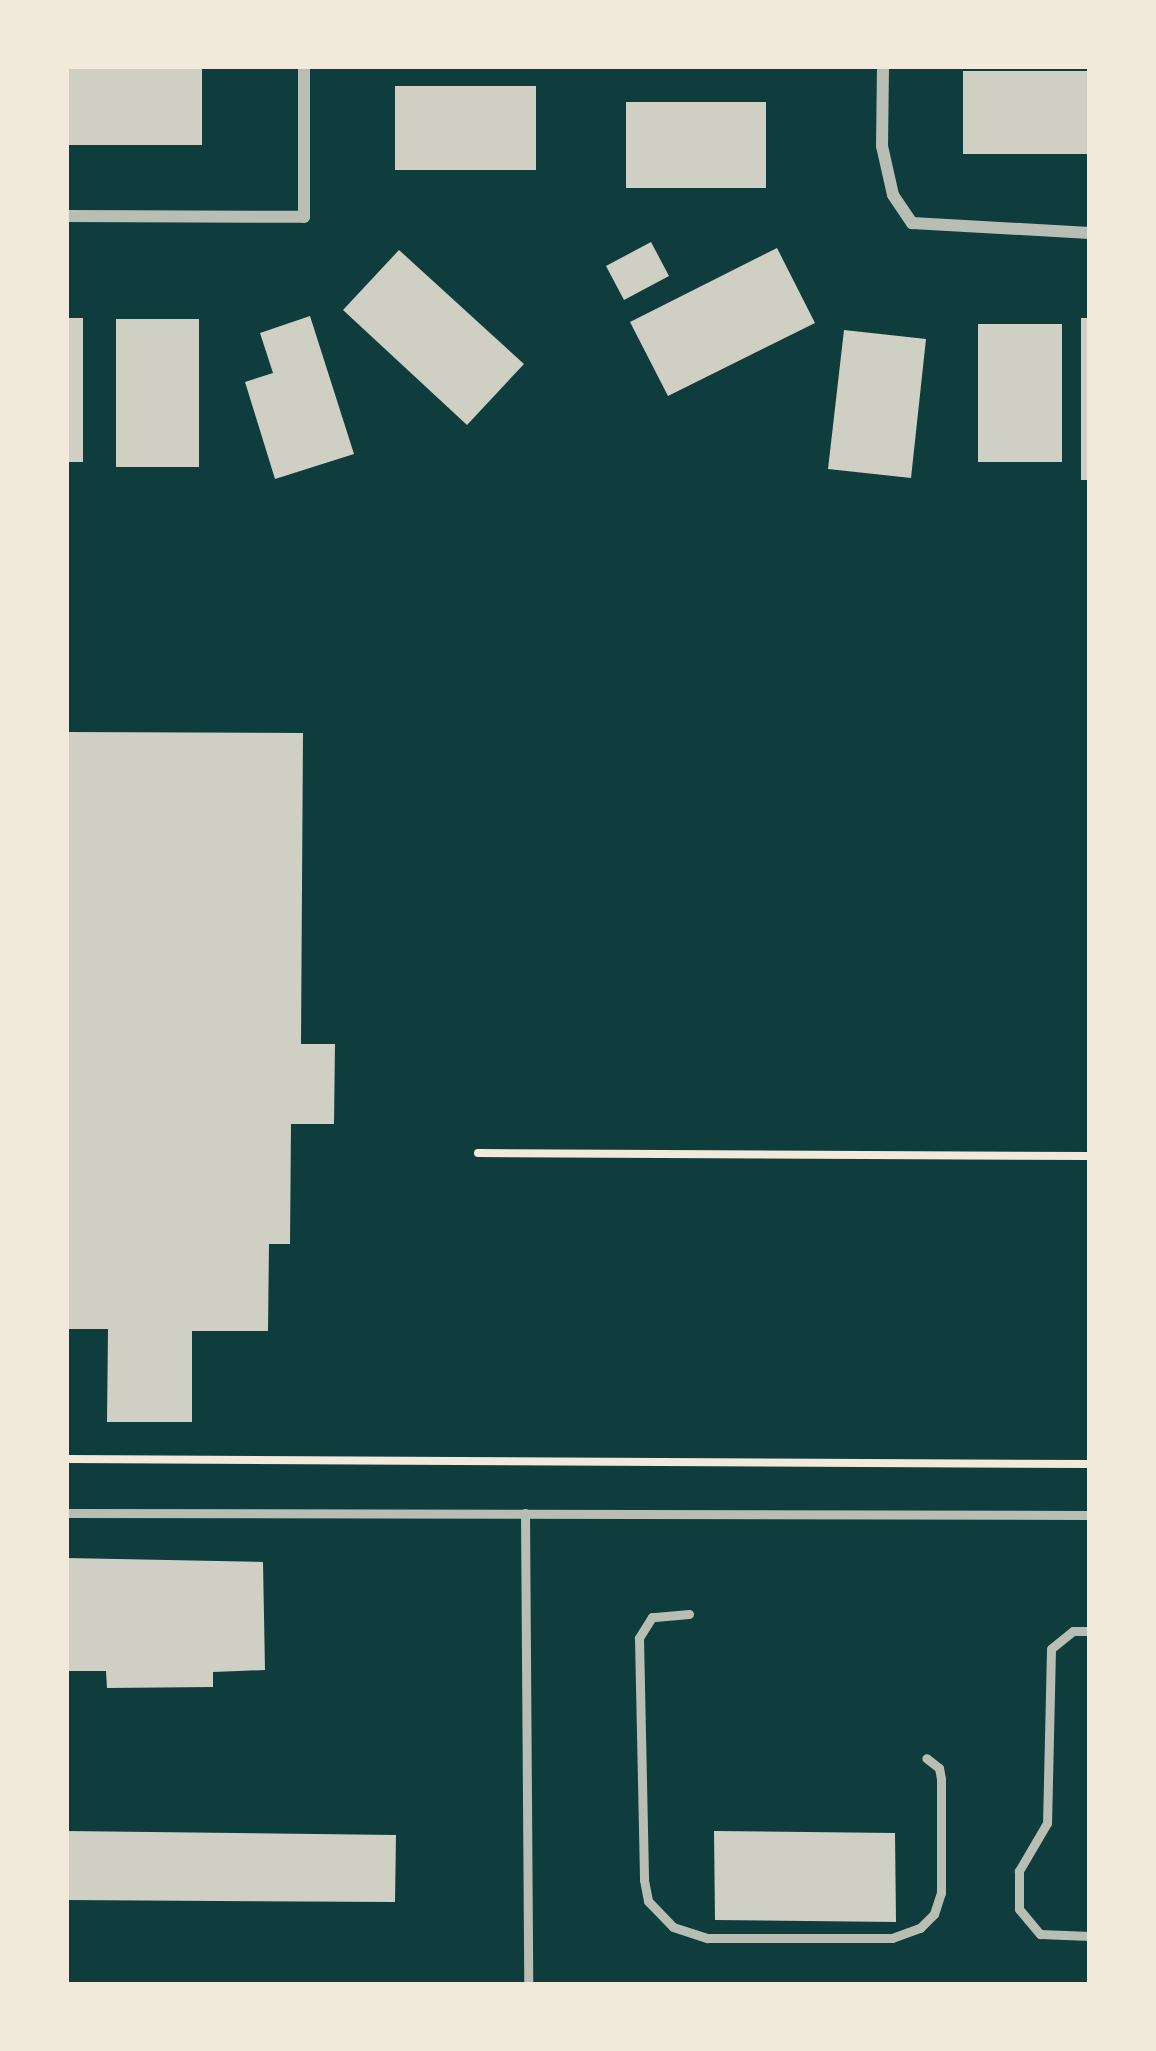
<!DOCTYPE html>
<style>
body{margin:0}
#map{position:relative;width:1156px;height:2051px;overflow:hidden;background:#0f3d3e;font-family:Karla,sans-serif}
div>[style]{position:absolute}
.building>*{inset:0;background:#cfcfc3}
.path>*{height:8px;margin:-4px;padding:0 4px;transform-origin:4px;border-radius:4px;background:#f1e9da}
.service>*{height:9px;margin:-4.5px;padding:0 4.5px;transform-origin:4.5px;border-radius:4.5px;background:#b8beb3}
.minor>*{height:12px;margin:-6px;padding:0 6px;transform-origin:6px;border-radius:6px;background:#b8beb3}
span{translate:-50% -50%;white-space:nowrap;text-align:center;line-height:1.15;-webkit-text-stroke:12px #f1e9da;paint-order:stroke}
.frame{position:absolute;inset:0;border:69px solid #f1e9da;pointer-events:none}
</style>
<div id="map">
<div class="building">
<i style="clip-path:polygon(66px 66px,202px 66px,202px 145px,66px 145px)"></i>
<i style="clip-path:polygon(963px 71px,1090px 71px,1090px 154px,963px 154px)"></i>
<i style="clip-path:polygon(395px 86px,536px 86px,536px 170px,395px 170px)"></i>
<i style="clip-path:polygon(626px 102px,766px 102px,766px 188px,626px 188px)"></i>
<i style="clip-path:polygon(651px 242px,669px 276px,624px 300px,606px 266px)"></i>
<i style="clip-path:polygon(777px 248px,815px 323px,668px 396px,630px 322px)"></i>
<i style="clip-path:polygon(399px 250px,524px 364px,467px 425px,343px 310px)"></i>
<i style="clip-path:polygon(310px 316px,354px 454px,275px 479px,245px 382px,273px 373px,260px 333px)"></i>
<i style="clip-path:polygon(66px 318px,83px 318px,83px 462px,66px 462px)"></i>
<i style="clip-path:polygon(1081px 318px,1090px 318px,1090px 480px,1081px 480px)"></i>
<i style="clip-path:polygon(116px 319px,199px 319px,199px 467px,116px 467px)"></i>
<i style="clip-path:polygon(978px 324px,1062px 324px,1062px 462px,978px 462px)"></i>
<i style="clip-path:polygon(844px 330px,926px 339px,911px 478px,828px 469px)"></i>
<i style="clip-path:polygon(66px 732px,303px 733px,301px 1044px,335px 1044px,334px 1124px,291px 1124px,290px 1244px,269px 1244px,268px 1331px,192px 1331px,192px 1422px,107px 1422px,108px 1329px,66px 1329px)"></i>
<i style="clip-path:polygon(66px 1558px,263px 1562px,265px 1670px,213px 1672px,213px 1687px,107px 1688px,106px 1671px,66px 1671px)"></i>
<i style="clip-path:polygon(66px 1831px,396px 1835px,395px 1902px,66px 1900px)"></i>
<i style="clip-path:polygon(714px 1831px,895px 1833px,896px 1922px,715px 1920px)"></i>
</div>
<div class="path">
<i style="left:478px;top:1153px;width:612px;rotate:0.28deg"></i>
<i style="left:66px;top:1459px;width:1024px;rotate:0.28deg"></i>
</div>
<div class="service">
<i style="left:66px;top:1513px;width:1024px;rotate:0.11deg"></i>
<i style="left:525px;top:1513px;width:472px;rotate:89.6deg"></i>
<i style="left:689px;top:1614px;width:37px;rotate:175deg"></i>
<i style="left:652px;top:1617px;width:25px;rotate:122deg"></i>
<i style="left:639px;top:1638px;width:242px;rotate:88.8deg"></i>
<i style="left:644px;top:1880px;width:21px;rotate:79deg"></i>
<i style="left:648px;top:1901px;width:36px;rotate:46deg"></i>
<i style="left:673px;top:1927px;width:36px;rotate:18deg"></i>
<i style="left:707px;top:1938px;width:185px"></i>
<i style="left:892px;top:1938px;width:30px;rotate:-20deg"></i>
<i style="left:920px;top:1928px;width:20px;rotate:-45deg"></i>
<i style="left:934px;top:1914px;width:22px;rotate:-72deg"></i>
<i style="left:941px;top:1893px;width:114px;rotate:-90deg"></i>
<i style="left:941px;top:1779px;width:11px;rotate:-100deg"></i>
<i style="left:939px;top:1768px;width:16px;rotate:-142deg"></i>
<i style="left:1090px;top:1631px;width:17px;rotate:180deg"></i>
<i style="left:1073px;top:1631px;width:28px;rotate:141deg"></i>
<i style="left:1051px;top:1649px;width:174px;rotate:91.3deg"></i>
<i style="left:1047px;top:1823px;width:56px;rotate:120.3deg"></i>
<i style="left:1019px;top:1871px;width:38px;rotate:90deg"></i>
<i style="left:1019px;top:1909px;width:33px;rotate:50deg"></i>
<i style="left:1040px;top:1934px;width:50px;rotate:2.3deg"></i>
</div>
<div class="minor">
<i style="left:883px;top:66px;width:80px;rotate:90.7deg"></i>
<i style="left:882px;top:146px;width:50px;rotate:77.3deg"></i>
<i style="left:893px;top:195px;width:34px;rotate:56deg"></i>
<i style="left:912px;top:223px;width:178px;rotate:3.2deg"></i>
<i style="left:66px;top:216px;width:238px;rotate:0.2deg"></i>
<i style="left:304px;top:217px;width:151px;rotate:-90deg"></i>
</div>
<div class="frame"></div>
</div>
